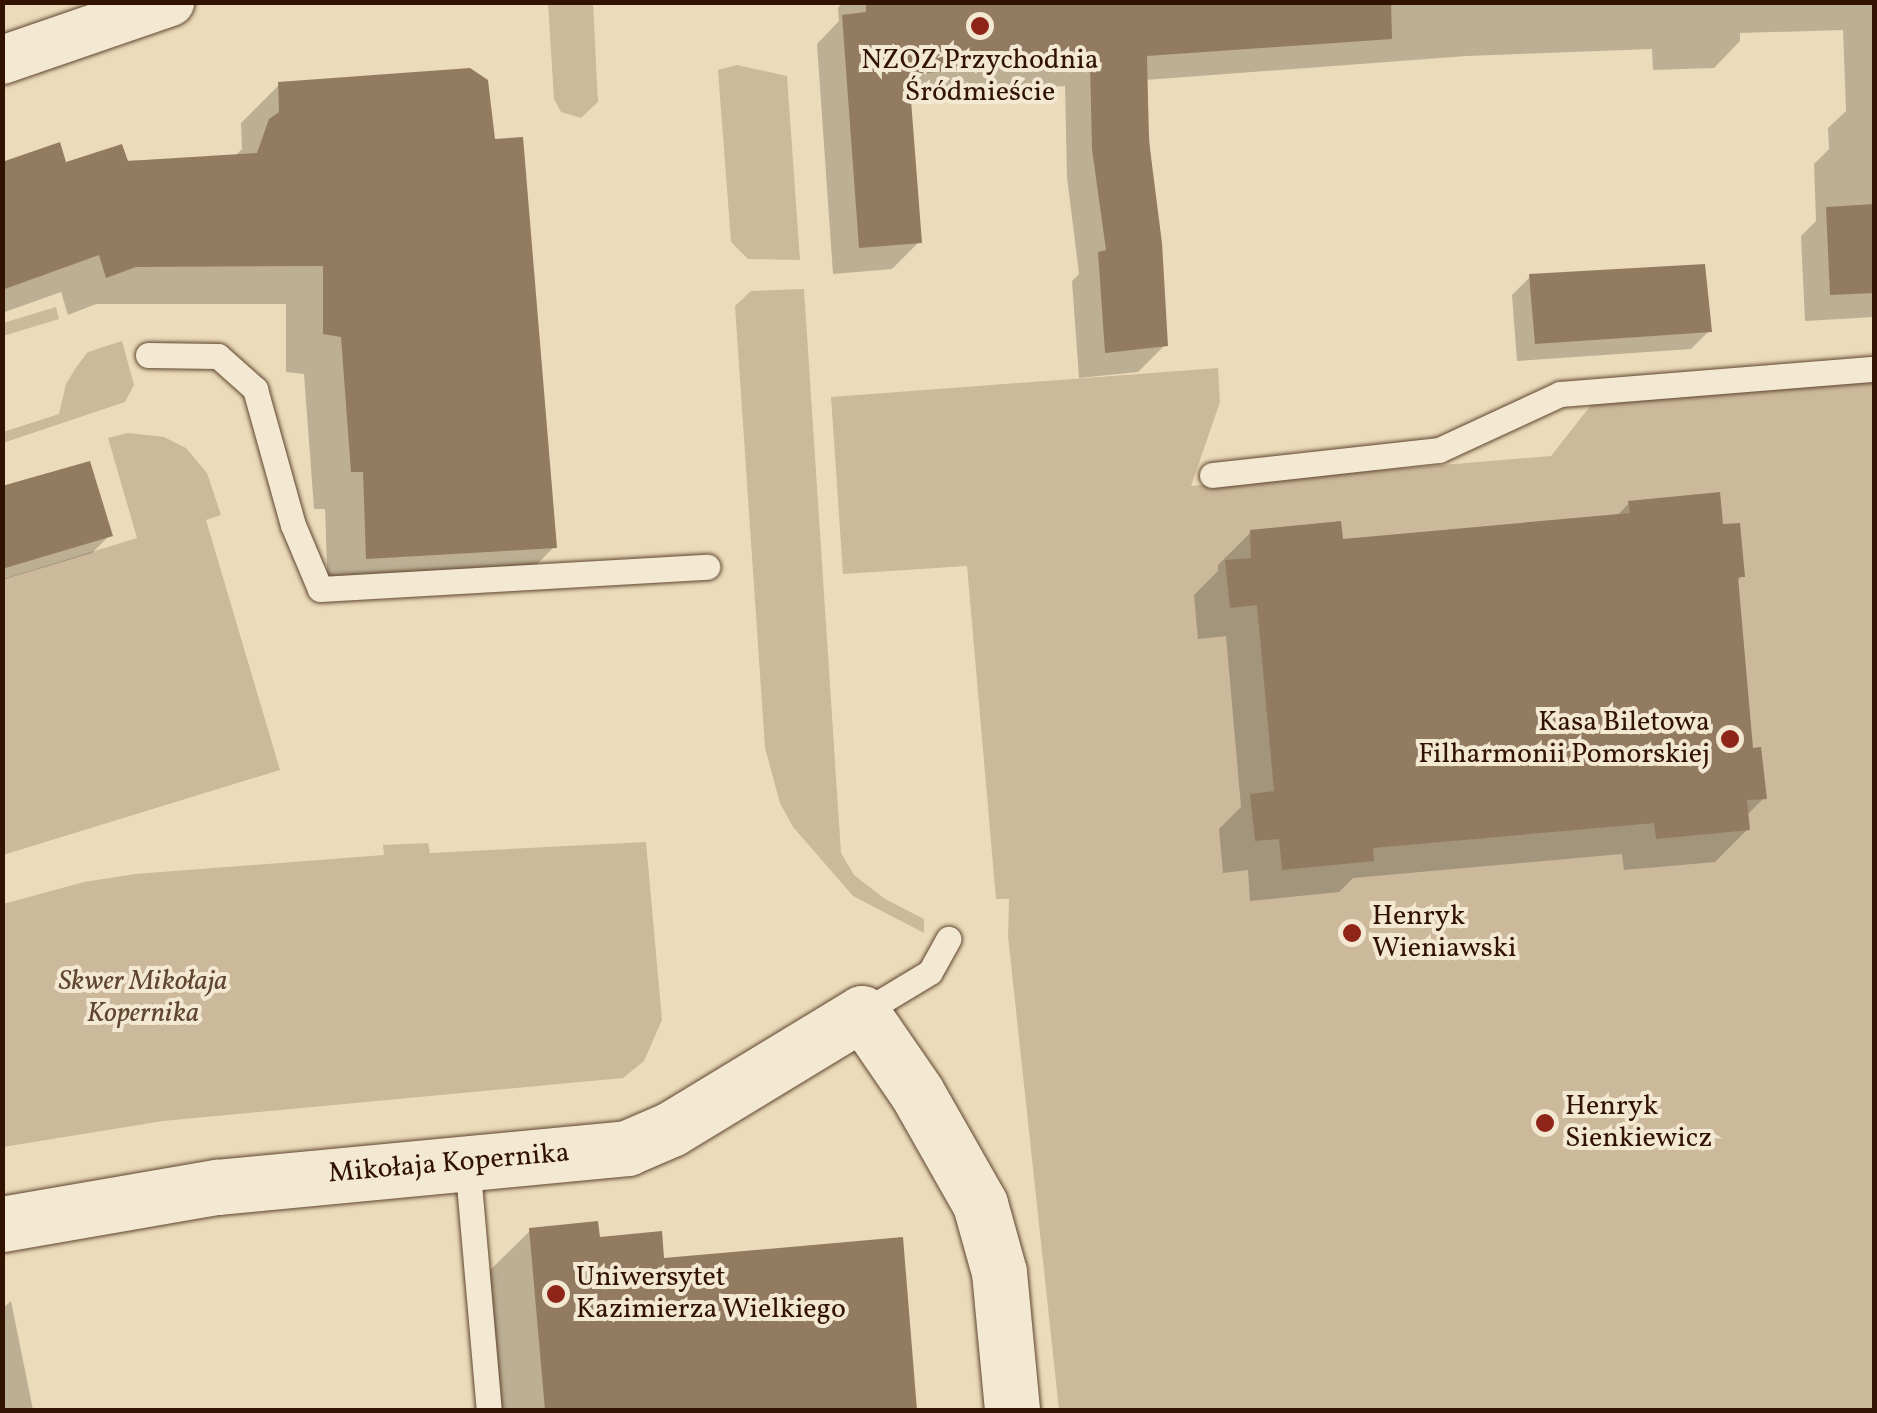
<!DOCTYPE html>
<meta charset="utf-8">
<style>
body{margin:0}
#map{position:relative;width:1877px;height:1413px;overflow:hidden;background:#ecdbba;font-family:Vollkorn,serif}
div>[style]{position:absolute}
.green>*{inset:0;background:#ccb99b}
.shadow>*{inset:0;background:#0003}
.building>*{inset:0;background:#937b62}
.roads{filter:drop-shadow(0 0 2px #604530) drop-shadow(0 0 2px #604530)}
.service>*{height:25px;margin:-12.5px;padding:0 12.5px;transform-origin:12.5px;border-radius:12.5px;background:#f3e8d2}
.minor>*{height:48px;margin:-24px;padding:0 24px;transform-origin:24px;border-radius:24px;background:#f3e8d2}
.tertiary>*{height:55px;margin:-27.5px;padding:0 27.5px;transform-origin:27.5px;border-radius:27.5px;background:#f3e8d2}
.dots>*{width:28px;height:28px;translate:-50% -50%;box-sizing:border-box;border:5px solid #f3e8d2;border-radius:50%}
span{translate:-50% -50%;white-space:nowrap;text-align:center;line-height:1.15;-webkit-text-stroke:8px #f3e8d2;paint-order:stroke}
.poi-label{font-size:28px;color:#321302}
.right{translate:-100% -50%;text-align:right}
.left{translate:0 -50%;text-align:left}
.park-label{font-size:28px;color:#604530;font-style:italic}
.street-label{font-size:28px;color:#321302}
.frame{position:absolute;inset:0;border:5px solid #321302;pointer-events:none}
</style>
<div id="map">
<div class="green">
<i style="clip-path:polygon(548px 3px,593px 3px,598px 102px,581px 118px,561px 112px,554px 99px)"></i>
<i style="clip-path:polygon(737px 65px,787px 76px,800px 260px,748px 259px,731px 242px,718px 70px)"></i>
<i style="clip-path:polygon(804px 289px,841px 853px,854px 875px,885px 899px,924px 919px,924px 933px,853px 896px,793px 827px,780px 803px,765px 748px,735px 306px,751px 291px)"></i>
<i style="clip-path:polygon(56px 307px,59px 319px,3px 336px,3px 323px)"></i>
<i style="clip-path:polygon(122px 341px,134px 385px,125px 402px,3px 443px,3px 432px,59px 414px,66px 384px,77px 366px,88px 352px)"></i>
<i style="clip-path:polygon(1218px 368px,1220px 402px,1191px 486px,1551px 456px,1602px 391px,1874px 369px,1874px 1410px,1059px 1410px,1008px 936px,1009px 899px,996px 899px,967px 566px,843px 574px,831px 397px)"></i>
<i style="clip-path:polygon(128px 433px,164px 437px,186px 448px,207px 473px,221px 515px,206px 520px,280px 770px,3px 855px,3px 579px,137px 538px,108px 438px)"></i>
<i style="clip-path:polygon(646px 842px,662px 1020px,644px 1061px,623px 1078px,163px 1121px,3px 1147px,3px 904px,84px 882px,135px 874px,384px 855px,383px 845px,428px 843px,430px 853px)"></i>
</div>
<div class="shadow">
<i style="clip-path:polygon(843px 2px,1874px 2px,1874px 317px,1805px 321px,1801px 236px,1816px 221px,1814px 164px,1829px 149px,1828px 128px,1846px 111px,1843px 30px,1740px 33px,1740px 41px,1714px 68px,1653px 70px,1652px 49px,1467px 56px,1145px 80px,1165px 345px,1138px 372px,1079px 378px,1072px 281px,1079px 274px,1067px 177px,1065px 86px,908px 98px,919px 242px,892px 269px,833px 274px,817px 44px,839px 21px,838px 8px)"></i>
<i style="clip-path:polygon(280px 84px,554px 547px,516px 585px,328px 596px,325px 509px,314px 509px,304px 374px,286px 372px,286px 304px,96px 304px,68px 315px,61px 292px,2px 313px,2px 165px,234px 157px,242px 149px,241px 123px)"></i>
<i style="clip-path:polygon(1530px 277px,1709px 331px,1691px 349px,1517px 361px,1512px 295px)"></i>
<i style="clip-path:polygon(2px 489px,110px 535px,92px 553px,2px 580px)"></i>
<i style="clip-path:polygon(1629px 503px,1721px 527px,1742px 576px,1736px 582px,1751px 751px,1764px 798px,1746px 816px,1748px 829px,1715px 862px,1624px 870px,1622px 854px,1353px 878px,1339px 892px,1250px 901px,1248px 870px,1223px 873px,1219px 829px,1241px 807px,1226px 636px,1198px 639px,1194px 595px,1218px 571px,1218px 565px,1251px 532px,1341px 542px,1616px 517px)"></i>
<i style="clip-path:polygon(531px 1230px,598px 1240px,662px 1261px,900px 1240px,915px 1410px,501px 1410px,489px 1271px)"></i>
<i style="clip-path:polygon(11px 1301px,33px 1410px,2px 1410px,2px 1309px)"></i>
</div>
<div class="building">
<i style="clip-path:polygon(866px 2px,1391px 2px,1392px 39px,1147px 56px,1149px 141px,1162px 243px,1168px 346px,1105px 353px,1098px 252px,1106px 250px,1092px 149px,1090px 61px,909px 74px,922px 243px,859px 248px,842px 15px,866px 12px)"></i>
<i style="clip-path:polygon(470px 68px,488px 80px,495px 139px,523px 137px,557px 548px,366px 559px,363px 472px,351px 472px,341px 337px,323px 334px,323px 266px,136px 267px,106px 278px,99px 255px,2px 290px,2px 162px,60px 142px,66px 162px,122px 144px,128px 161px,257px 153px,269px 119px,279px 112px,278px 82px)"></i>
<i style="clip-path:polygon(1874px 204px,1874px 293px,1830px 295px,1826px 207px)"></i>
<i style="clip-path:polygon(1705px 264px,1712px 332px,1535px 344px,1529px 274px)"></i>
<i style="clip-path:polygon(90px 461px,113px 536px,2px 569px,2px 486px)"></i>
<i style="clip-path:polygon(1720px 492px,1723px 524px,1740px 523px,1745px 577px,1738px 577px,1753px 748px,1761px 747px,1767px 799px,1747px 800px,1750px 830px,1656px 839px,1654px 823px,1373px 848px,1374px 861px,1282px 870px,1279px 839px,1255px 841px,1250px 794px,1274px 791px,1257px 605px,1230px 608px,1225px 560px,1251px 558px,1250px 530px,1341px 521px,1343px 539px,1630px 513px,1628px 501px)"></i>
<i style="clip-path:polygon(598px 1221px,600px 1237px,662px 1231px,664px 1258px,903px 1237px,917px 1410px,545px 1410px,529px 1228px)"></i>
</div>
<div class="roads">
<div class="service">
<i style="left:148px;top:355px;width:70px;rotate:0.8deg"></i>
<i style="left:218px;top:356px;width:50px;rotate:41.7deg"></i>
<i style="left:255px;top:389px;width:141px;rotate:74.4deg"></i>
<i style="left:293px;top:525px;width:69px;rotate:67.1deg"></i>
<i style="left:320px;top:589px;width:388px;rotate:-3.3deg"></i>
<i style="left:1212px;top:475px;width:228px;rotate:-6.3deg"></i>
<i style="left:1439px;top:450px;width:133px;rotate:-24.8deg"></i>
<i style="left:1560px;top:394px;width:315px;rotate:-4.6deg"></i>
<i style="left:862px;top:1013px;width:79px;rotate:-31.1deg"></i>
<i style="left:930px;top:972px;width:38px;rotate:-61deg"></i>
<i style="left:467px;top:1161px;width:250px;rotate:85deg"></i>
</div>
<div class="minor">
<i style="left:2px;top:60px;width:178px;rotate:-19deg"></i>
</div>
<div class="tertiary">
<i style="left:2px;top:1224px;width:218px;rotate:-9.8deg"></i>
<i style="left:217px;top:1187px;width:412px;rotate:-5.4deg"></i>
<i style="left:627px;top:1148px;width:48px;rotate:-23.4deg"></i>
<i style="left:671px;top:1129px;width:223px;rotate:-31.3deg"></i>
<i style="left:862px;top:1013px;width:97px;rotate:55.5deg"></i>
<i style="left:917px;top:1093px;width:128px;rotate:60.4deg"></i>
<i style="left:980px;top:1204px;width:71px;rotate:74.4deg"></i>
<i style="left:999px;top:1272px;width:139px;rotate:84.6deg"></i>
</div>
</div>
<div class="dots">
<i style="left:980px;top:26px;background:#8f2418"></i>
<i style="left:1730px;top:739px;background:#8f2418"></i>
<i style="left:1352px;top:933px;background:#8f2418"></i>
<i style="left:1545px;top:1123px;background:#8f2418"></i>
<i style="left:556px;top:1294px;background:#8f2418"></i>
</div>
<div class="poi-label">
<span style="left:980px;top:77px">NZOZ Przychodnia<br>Śródmieście</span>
<span class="right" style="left:1710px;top:739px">Kasa Biletowa<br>Filharmonii Pomorskiej</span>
<span class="left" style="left:1372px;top:933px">Henryk<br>Wieniawski</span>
<span class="left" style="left:1565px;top:1123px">Henryk<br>Sienkiewicz</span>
<span class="left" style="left:576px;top:1294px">Uniwersytet<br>Kazimierza Wielkiego</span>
</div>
<div class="park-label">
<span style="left:143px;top:998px">Skwer Mikołaja<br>Kopernika</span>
</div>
<div class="street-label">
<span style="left:449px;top:1164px;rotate:-5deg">Mikołaja Kopernika</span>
</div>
<div class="frame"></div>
</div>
